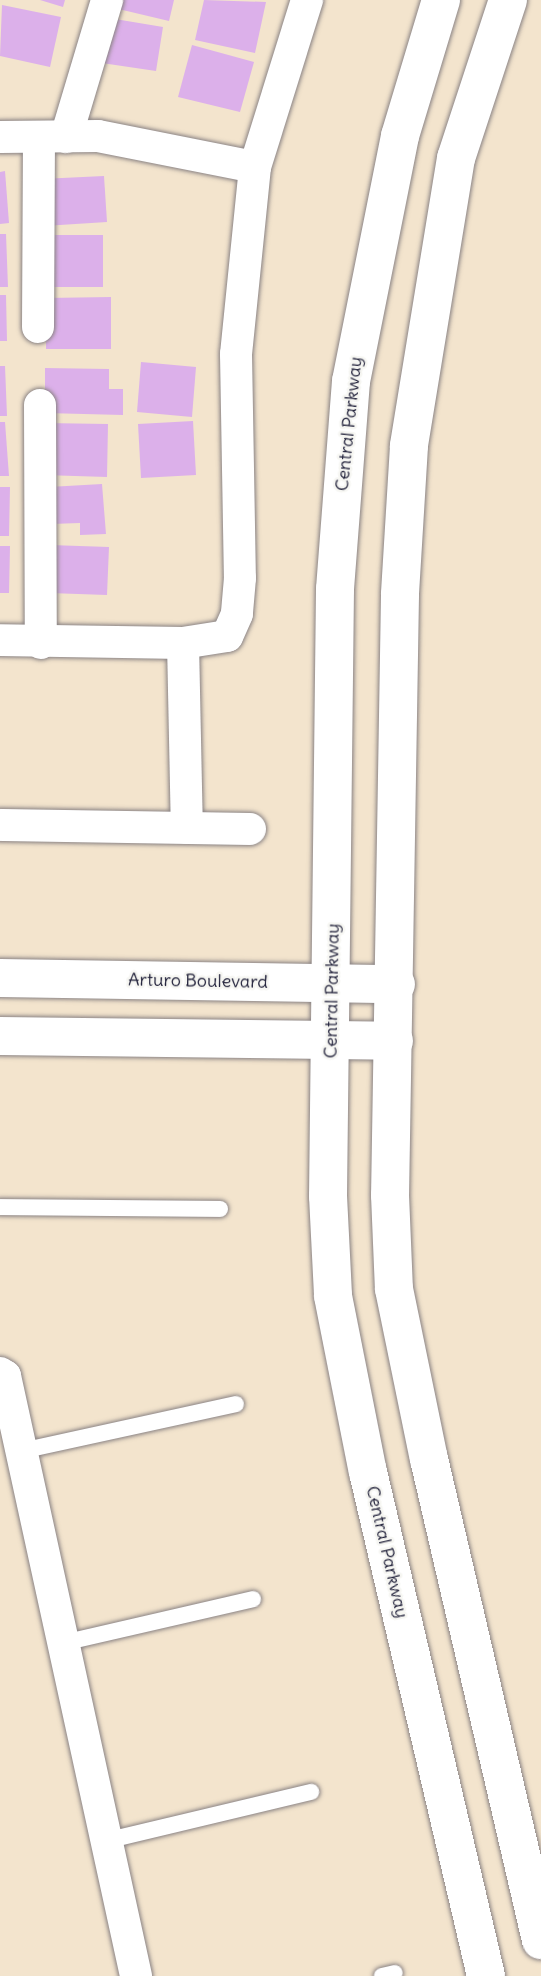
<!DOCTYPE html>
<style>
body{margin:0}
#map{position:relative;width:541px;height:1976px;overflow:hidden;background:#f3e4cd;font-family:Delius,sans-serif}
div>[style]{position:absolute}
.building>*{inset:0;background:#dcb0ea}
.roads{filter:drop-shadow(0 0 2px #8a8384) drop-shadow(0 0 2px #8a8384)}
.lane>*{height:16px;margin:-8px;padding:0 8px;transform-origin:8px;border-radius:8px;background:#fff}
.street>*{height:32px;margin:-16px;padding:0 16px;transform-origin:16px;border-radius:16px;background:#fff}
.secondary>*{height:38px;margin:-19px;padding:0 19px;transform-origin:19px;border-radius:19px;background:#fff}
span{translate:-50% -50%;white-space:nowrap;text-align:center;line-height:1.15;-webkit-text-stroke:5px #f6f6f2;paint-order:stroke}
.street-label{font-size:18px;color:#22223b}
</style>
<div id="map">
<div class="building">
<i style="clip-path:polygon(40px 0,65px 0,63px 7px)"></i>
<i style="clip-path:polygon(112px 0,174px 0,169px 21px,110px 7px)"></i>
<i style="clip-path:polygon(204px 0,266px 2px,255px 53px,195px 40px)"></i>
<i style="clip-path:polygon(2px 5px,61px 17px,50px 67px,0 56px)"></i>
<i style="clip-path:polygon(103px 17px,163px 27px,156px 71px,95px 62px)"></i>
<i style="clip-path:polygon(192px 45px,254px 62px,240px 112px,178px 97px)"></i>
<i style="clip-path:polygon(5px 171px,9px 223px,0 224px,0 172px)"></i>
<i style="clip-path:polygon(104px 176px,107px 222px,44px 226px,41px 179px)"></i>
<i style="clip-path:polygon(0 234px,6px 234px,8px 287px,0 287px)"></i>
<i style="clip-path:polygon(46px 235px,103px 235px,103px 287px,46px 287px)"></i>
<i style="clip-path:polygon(0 295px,6px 295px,7px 341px,0 341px)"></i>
<i style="clip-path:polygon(111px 297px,111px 349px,46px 349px,46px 298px)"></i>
<i style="clip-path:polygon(141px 362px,196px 367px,192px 417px,137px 412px)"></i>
<i style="clip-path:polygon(0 366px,5px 366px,7px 416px,0 416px)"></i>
<i style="clip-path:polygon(45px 368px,109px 369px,109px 389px,123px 389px,123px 415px,45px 413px)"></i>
<i style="clip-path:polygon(193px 421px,196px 475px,141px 478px,138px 424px)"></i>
<i style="clip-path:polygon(0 422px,5px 422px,9px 476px,0 476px)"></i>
<i style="clip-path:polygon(44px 423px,108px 424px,107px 477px,43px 475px)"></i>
<i style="clip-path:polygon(102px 484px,106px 534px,80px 535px,80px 523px,51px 524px,49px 487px)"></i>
<i style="clip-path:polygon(0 487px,10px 487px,9px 536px,0 536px)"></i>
<i style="clip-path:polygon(50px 545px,109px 547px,107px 595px,49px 593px)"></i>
<i style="clip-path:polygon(0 546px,10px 546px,9px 593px,0 593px)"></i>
</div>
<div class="roads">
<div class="lane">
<i style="left:0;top:1207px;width:220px;rotate:0.5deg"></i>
<i style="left:21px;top:1451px;width:220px;rotate:-12.3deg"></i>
<i style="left:63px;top:1643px;width:195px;rotate:-13deg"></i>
<i style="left:105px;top:1841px;width:212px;rotate:-13.4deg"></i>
<i style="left:382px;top:1976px;width:13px;rotate:-13deg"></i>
</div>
<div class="street">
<i style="left:0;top:137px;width:98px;rotate:-0.6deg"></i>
<i style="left:98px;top:136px;width:160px;rotate:11.2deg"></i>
<i style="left:255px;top:167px;width:188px;rotate:95.8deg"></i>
<i style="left:236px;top:354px;width:224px;rotate:89deg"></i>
<i style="left:240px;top:578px;width:36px;rotate:95deg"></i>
<i style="left:237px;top:614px;width:24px;rotate:114deg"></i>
<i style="left:227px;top:636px;width:45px;rotate:171deg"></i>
<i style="left:183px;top:643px;width:183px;rotate:-179.1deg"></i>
<i style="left:66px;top:137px;width:143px;rotate:-73.3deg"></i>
<i style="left:255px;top:167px;width:175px;rotate:-72.7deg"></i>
<i style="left:38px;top:327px;width:190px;rotate:-89.7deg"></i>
<i style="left:40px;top:405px;width:238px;rotate:89.8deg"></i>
<i style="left:183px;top:643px;width:185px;rotate:88.8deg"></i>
<i style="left:0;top:825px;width:250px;rotate:0.9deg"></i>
<i style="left:0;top:1373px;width:6px;rotate:31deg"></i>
<i style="left:5px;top:1376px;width:614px;rotate:77.68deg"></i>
</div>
<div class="secondary">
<i style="left:441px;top:0;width:142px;rotate:106.8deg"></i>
<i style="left:400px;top:136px;width:250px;rotate:101.3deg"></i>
<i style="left:351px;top:381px;width:209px;rotate:94.4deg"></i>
<i style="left:335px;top:589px;width:607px;rotate:90.66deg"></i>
<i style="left:328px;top:1196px;width:100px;rotate:87.1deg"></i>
<i style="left:333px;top:1296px;width:179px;rotate:78.8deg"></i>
<i style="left:368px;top:1472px;width:518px;rotate:76.82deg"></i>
<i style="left:508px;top:0;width:166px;rotate:108.2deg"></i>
<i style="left:456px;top:158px;width:292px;rotate:99.3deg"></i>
<i style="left:409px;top:446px;width:149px;rotate:93.5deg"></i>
<i style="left:400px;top:595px;width:600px;rotate:90.95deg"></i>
<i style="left:390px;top:1195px;width:94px;rotate:87.6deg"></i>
<i style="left:394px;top:1289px;width:174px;rotate:78.4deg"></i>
<i style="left:429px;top:1459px;width:494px;rotate:76.9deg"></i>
<i style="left:0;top:978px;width:396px;rotate:0.9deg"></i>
<i style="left:0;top:1036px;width:394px;rotate:0.7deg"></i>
</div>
</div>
<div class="street-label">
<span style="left:349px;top:424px;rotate:-84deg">Central Parkway</span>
<span style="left:198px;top:981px;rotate:1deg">Arturo Boulevard</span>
<span style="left:332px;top:991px;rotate:-89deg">Central Parkway</span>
<span style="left:387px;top:1552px;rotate:77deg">Central Parkway</span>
</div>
</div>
